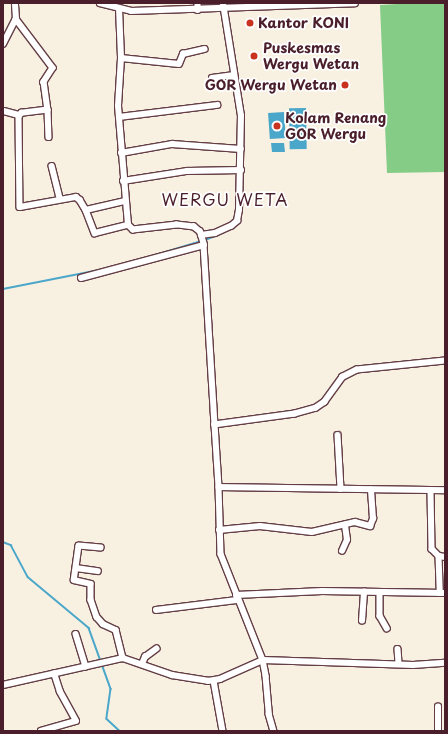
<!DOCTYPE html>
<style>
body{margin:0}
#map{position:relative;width:448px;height:734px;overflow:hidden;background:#f8f1e2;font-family:"Playpen Sans",sans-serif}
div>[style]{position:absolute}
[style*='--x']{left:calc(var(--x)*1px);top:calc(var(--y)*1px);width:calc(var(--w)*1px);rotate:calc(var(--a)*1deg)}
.green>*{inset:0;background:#85cc87}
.water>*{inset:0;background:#4ba7c9;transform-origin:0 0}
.stream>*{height:1.5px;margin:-0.75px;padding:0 0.75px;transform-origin:0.75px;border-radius:0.75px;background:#4ba7c9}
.roads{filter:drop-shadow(1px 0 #643e46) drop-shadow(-1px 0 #643e46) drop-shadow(0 1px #643e46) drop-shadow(0 -1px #643e46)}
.minor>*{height:5.5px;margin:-2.75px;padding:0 2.75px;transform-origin:2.75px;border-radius:2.75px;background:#fff}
.dots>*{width:11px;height:11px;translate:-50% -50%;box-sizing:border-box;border:2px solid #fff;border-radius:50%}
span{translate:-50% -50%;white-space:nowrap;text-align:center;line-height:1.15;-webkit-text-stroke:3.5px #fff;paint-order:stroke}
.poi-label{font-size:14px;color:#4a1f2b;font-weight:700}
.left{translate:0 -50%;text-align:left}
.right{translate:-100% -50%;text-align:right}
.quarter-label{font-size:16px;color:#4a1f2b;letter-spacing:1px}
.frame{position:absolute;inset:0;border:4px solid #4a1f2b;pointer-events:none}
</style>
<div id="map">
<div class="green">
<i style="clip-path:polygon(414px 3px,445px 3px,445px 172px,387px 173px,380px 5px)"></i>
</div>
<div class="water">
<i style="left:306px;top:108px;width:41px;height:17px;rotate:89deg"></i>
<i style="left:284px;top:112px;width:26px;height:16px;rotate:86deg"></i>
<i style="clip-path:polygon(271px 143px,284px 143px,285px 152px,272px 152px)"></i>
</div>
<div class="stream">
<i style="--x:205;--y:240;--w:14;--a:-21"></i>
<i style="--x:139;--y:260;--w:65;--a:-17"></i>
<i style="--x:3;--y:289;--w:108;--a:-11.2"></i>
<i style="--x:3;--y:542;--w:9;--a:21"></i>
<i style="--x:11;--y:545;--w:36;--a:62"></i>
<i style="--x:28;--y:577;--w:80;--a:39.9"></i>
<i style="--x:89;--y:628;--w:65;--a:70.2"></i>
<i style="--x:111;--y:689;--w:30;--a:98"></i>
<i style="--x:107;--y:719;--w:18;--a:43"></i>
</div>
<div class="roads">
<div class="minor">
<i style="--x:100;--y:3;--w:32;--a:14"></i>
<i style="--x:131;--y:11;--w:224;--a:-2"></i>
<i style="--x:198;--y:3;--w:7;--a:90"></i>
<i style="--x:16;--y:19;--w:61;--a:52.9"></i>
<i style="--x:53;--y:68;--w:17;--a:123"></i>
<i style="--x:44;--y:82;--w:28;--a:82"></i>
<i style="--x:48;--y:110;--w:26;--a:173"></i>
<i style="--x:22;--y:113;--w:4;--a:135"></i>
<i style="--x:19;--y:116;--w:91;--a:89.4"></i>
<i style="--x:20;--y:207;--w:57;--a:-10.1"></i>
<i style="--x:76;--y:197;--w:5;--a:37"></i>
<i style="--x:80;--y:200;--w:12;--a:59"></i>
<i style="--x:86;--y:210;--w:40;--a:-13"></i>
<i style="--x:3;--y:44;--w:28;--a:-63"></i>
<i style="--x:16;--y:19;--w:16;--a:-94"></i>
<i style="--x:121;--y:58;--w:58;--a:5.9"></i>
<i style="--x:179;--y:64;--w:11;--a:-68"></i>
<i style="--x:183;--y:54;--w:22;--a:-13"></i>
<i style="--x:212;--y:78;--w:22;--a:-8"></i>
<i style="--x:48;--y:110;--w:27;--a:88"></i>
<i style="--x:4;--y:111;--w:16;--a:15"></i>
<i style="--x:119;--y:117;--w:99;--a:-7"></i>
<i style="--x:121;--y:153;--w:52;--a:-10"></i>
<i style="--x:172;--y:144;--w:69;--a:4.1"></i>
<i style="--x:52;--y:166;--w:34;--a:76"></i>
<i style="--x:123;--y:181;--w:65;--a:-8.9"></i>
<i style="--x:187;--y:171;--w:54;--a:-1.1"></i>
<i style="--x:86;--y:210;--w:25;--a:69"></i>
<i style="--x:95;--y:233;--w:34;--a:-14"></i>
<i style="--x:201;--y:235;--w:14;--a:-8"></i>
<i style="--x:215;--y:233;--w:17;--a:-24"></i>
<i style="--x:231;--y:226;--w:8;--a:-40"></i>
<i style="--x:237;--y:221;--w:11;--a:-80"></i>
<i style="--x:239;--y:210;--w:94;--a:-88.8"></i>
<i style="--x:241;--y:116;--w:114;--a:-99.1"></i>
<i style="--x:204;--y:245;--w:180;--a:86.5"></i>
<i style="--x:81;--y:278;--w:127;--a:-15"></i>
<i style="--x:204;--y:245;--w:14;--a:-107"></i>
<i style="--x:200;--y:232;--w:8;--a:-140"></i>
<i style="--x:194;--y:227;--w:17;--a:-173"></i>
<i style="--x:177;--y:225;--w:44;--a:173.5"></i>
<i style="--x:133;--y:230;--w:7;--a:-135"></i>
<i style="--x:128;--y:225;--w:119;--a:-94.8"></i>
<i style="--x:118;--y:106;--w:48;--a:-86.4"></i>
<i style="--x:121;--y:58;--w:49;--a:-92.3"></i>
<i style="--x:445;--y:361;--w:88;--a:174.2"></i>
<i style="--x:357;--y:370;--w:16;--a:153"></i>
<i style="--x:343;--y:377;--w:31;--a:126"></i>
<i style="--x:325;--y:402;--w:11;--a:146"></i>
<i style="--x:316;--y:408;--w:22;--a:164"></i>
<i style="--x:295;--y:414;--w:81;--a:172.2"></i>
<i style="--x:215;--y:425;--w:62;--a:86.3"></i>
<i style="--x:219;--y:487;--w:226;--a:0.8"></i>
<i style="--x:338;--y:435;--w:54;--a:86.8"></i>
<i style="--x:219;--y:487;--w:67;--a:88.3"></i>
<i style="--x:221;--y:554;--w:114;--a:68.4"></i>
<i style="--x:263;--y:660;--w:16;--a:79"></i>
<i style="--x:266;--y:676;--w:38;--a:85"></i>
<i style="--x:269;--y:714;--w:18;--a:74"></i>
<i style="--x:431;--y:491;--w:58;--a:89"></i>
<i style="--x:432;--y:549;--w:10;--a:45"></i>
<i style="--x:439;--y:556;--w:6;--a:9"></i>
<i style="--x:219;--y:530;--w:41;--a:-5.6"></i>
<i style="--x:260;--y:526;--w:52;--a:6.6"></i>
<i style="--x:312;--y:532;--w:44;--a:-13.1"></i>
<i style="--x:355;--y:522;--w:16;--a:15"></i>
<i style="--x:370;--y:526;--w:8;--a:-67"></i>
<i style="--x:373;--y:519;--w:29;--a:-94"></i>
<i style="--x:101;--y:548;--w:22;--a:-175"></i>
<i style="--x:79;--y:546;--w:34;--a:98"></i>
<i style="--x:74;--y:580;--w:17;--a:13"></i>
<i style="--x:91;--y:584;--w:16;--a:90"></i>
<i style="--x:91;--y:600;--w:18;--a:71"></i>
<i style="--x:97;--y:617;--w:9;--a:49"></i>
<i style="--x:103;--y:624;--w:14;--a:25"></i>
<i style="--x:116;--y:630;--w:29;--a:76"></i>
<i style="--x:342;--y:551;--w:12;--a:-66"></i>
<i style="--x:347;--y:540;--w:15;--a:-98"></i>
<i style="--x:439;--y:556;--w:37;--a:88"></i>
<i style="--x:76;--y:568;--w:22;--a:8"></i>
<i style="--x:380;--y:592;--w:24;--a:90"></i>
<i style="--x:380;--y:616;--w:14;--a:60"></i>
<i style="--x:236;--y:595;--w:86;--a:-2.7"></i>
<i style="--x:322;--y:591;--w:123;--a:0.9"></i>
<i style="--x:156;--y:610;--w:83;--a:-7"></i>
<i style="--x:362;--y:621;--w:29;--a:-86"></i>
<i style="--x:76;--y:634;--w:34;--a:73"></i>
<i style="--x:398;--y:649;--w:15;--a:86"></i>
<i style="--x:142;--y:664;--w:8;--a:-67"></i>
<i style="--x:145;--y:657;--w:14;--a:-36"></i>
<i style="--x:214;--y:681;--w:51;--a:79.8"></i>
<i style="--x:3;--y:685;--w:123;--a:-12.7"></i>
<i style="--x:123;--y:658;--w:52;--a:19.1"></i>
<i style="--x:172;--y:675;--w:36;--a:9"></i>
<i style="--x:208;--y:681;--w:12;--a:-9"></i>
<i style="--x:220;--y:679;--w:47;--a:-23.8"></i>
<i style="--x:263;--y:660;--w:150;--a:1.9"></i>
<i style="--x:413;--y:665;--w:32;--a:-4"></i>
<i style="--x:41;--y:731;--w:36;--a:-16"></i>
<i style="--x:76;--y:721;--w:33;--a:-119"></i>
<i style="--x:60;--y:692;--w:19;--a:-108"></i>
<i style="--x:438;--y:731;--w:24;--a:-90"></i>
</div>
</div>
<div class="dots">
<i style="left:250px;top:23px;background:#c8321e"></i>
<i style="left:254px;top:56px;background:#c8321e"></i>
<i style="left:345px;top:85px;background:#c8321e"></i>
<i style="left:277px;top:126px;background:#c8321e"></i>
</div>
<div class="poi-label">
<span class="left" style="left:258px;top:23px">Kantor KONI</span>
<span class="left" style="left:263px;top:56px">Puskesmas<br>Wergu Wetan</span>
<span class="right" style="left:337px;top:85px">GOR Wergu Wetan</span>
<span class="left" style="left:285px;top:126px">Kolam Renang<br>GOR Wergu</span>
</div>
<div class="quarter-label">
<span style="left:225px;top:199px">WERGU WETA</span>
</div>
<div class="frame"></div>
</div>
